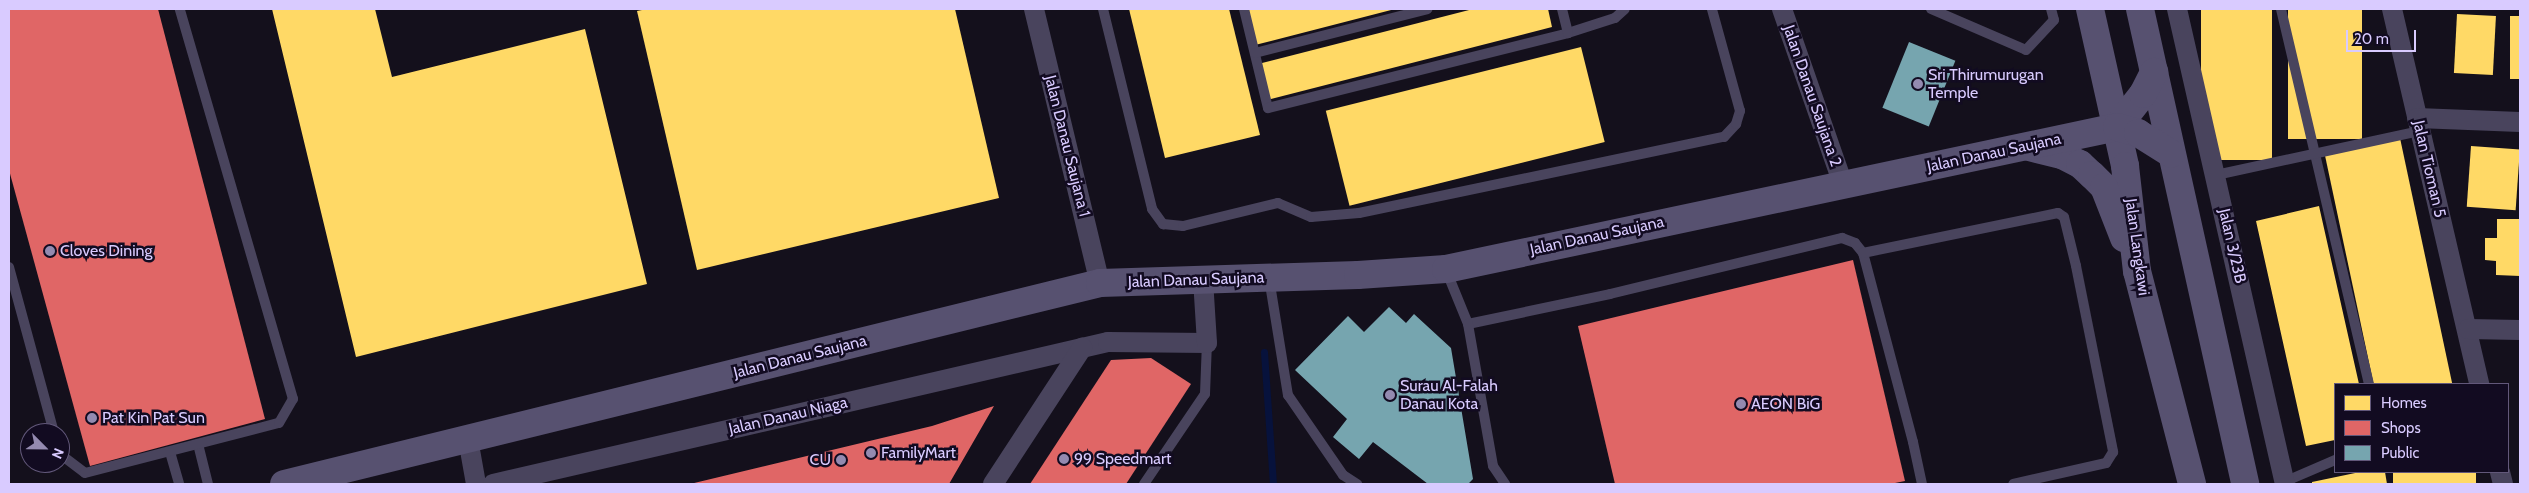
<!DOCTYPE html>
<style>
body{margin:0}
#map{position:relative;width:2529px;height:493px;overflow:hidden;background:#14101c;font-family:Cabin,sans-serif}
div>[style]{position:absolute}
[style*='--x']{left:calc(var(--x)*1px);top:calc(var(--y)*1px);width:calc(var(--w)*1px);rotate:calc(var(--a)*1deg)}
.homes>*{inset:0;background:#ffd966;transform-origin:0 0}
.shops>*{inset:0;background:#e06666}
.public>*{inset:0;background:#76a5af;transform-origin:0 0}
.stream>*{height:7px;margin:-3.5px;padding:0 3.5px;transform-origin:3.5px;border-radius:3.5px;background:#07123c}
.lane>*{height:10px;margin:-5px;padding:0 5px;transform-origin:5px;border-radius:5px;background:#49445d}
.street>*{height:20px;margin:-10px;padding:0 10px;transform-origin:10px;border-radius:10px;background:#49445d}
.secondary>*{height:28px;margin:-14px;padding:0 14px;transform-origin:14px;border-radius:14px;background:#575170}
.dots>*{width:14px;height:14px;translate:-50% -50%;box-sizing:border-box;border:2px solid #120b21;border-radius:50%}
span{translate:-50% -50%;white-space:nowrap;text-align:center;line-height:1.15;-webkit-text-stroke:5px #120b21;paint-order:stroke}
.poi-label{font-size:16px;color:#d9cbff}
.left{translate:0 -50%;text-align:left}
.right{translate:-100% -50%;text-align:right}
.street-label{font-size:16px;color:#d9cbff}
.frame{position:absolute;inset:0;border:10px solid #d9cbff;pointer-events:none}
.legend{position:absolute;left:2334px;top:383px;width:175px;height:90px;box-sizing:border-box;background:#120b21;border:1px solid #62587a;margin:0;padding:6px 9px;list-style:none;font-size:15px;color:#d9cbff}
.legend li{display:flex;align-items:center;gap:10px;height:25px}
.legend b{width:25px;border:1px solid #62587a}
.north{position:absolute;left:20px;top:423px;width:50px;height:50px;box-sizing:border-box;background:#120b21;border:1px solid #62587a;border-radius:50%;rotate:113deg;font-size:14px;font-weight:700;line-height:20px;text-align:center;color:#d9cbff}
.north::after{content:'';display:block;margin:auto;width:18px;height:22px;background:#948ab0;clip-path:polygon(50% 0,100% 100%,50% 72%,0 100%)}
.scale{position:absolute;left:2346px;top:30px;width:70px;height:22px;box-sizing:border-box;border:2px solid #d9cbff;border-top:0;padding-left:6px;font-size:15px;line-height:18px;white-space:nowrap;color:#d9cbff;-webkit-text-stroke:4px #120b21;paint-order:stroke}
</style>
<div id="map">
<div class="homes">
<i style="clip-path:polygon(272px 9px,375px 9px,392px 77px,585px 29px,647px 284px,356px 357px)"></i>
<i style="clip-path:polygon(647px 9px,955px 9px,999px 198px,697px 270px,637px 11px)"></i>
<i style="clip-path:polygon(1129px 9px,1229px 9px,1260px 135px,1165px 158px)"></i>
<i style="clip-path:polygon(1247px 9px,1395px 9px,1255px 45px)"></i>
<i style="clip-path:polygon(1473px 9px,1548px 9px,1552px 27px,1267px 100px,1258px 64px)"></i>
<i style="left:2201px;top:9px;width:71px;height:151px"></i>
<i style="left:2288px;top:9px;width:74px;height:130px"></i>
<i style="left:2457px;top:14px;width:39px;height:59px;rotate:3deg"></i>
<i style="left:2510px;top:16px;width:10px;height:63px"></i>
<i style="left:1581px;top:47px;width:98px;height:263px;rotate:76deg"></i>
<i style="left:2400px;top:138px;width:252px;height:77px;rotate:78deg"></i>
<i style="left:2471px;top:146px;width:49px;height:61px;rotate:4deg"></i>
<i style="clip-path:polygon(2319px 206px,2359px 384px,2335px 384px,2335px 440px,2306px 446px,2256px 221px)"></i>
<i style="clip-path:polygon(2497px 219px,2520px 219px,2520px 276px,2496px 275px,2496px 261px,2485px 260px,2485px 238px,2497px 238px)"></i>
<i style="clip-path:polygon(2360px 472px,2385px 472px,2387px 484px,2312px 484px,2312px 482px)"></i>
<i style="left:2393px;top:472px;width:83px;height:12px"></i>
</div>
<div class="shops">
<i style="clip-path:polygon(9px 9px,158px 9px,265px 419px,90px 466px,9px 170px)"></i>
<i style="clip-path:polygon(1853px 260px,1905px 481px,1890px 484px,1615px 484px,1578px 326px)"></i>
<i style="clip-path:polygon(1151px 358px,1191px 384px,1126px 484px,1030px 484px,1111px 360px)"></i>
<i style="clip-path:polygon(994px 406px,949px 484px,690px 484px,932px 426px)"></i>
</div>
<div class="public">
<i style="left:1909px;top:42px;width:50px;height:71px;rotate:22deg"></i>
<i style="clip-path:polygon(1389px 307px,1406px 323px,1414px 314px,1451px 348px,1473px 479px,1468px 484px,1428px 484px,1373px 442px,1359px 459px,1333px 437px,1347px 419px,1295px 370px,1348px 316px,1364px 332px)"></i>
</div>
<div class="stream">
<i style="--x:1264;--y:352;--w:132;--a:86.1"></i>
</div>
<div class="lane">
<i style="--x:1103;--y:9;--w:206;--a:76.2"></i>
<i style="--x:1152;--y:209;--w:19;--a:54"></i>
<i style="--x:1163;--y:224;--w:20;--a:6"></i>
<i style="--x:1183;--y:226;--w:98;--a:-13.6"></i>
<i style="--x:1278;--y:203;--w:36;--a:23"></i>
<i style="--x:1311;--y:217;--w:48;--a:-4.8"></i>
<i style="--x:1359;--y:213;--w:373;--a:-11.8"></i>
<i style="--x:1724;--y:137;--w:18;--a:-47"></i>
<i style="--x:1736;--y:124;--w:14;--a:-73"></i>
<i style="--x:1740;--y:111;--w:106;--a:-105.4"></i>
<i style="--x:1244;--y:9;--w:102;--a:76.4"></i>
<i style="--x:1268;--y:108;--w:309;--a:-14"></i>
<i style="--x:1568;--y:33;--w:49;--a:-17.7"></i>
<i style="--x:1615;--y:18;--w:13;--a:-42"></i>
<i style="--x:1562;--y:9;--w:25;--a:76"></i>
<i style="--x:1931;--y:9;--w:103;--a:23.3"></i>
<i style="--x:2026;--y:50;--w:41;--a:-47"></i>
<i style="--x:2054;--y:20;--w:11;--a:-105"></i>
<i style="--x:2281;--y:9;--w:385;--a:76.8"></i>
<i style="--x:1255;--y:53;--w:178;--a:-14.3"></i>
<i style="--x:2216;--y:175;--w:209;--a:-12.2"></i>
<i style="--x:9;--y:267;--w:172;--a:74.8"></i>
<i style="--x:1446;--y:270;--w:58;--a:67.8"></i>
<i style="--x:1468;--y:324;--w:145;--a:-11.9"></i>
<i style="--x:1610;--y:294;--w:239;--a:-13.6"></i>
<i style="--x:1842;--y:238;--w:14;--a:21"></i>
<i style="--x:1855;--y:243;--w:13;--a:51"></i>
<i style="--x:1269;--y:278;--w:119;--a:80.8"></i>
<i style="--x:1288;--y:395;--w:97;--a:55.5"></i>
<i style="--x:1343;--y:475;--w:17;--a:33"></i>
<i style="--x:1468;--y:324;--w:144;--a:80"></i>
<i style="--x:1493;--y:466;--w:22;--a:56"></i>
<i style="--x:198;--y:444;--w:41;--a:76"></i>
<i style="--x:170;--y:452;--w:33;--a:74"></i>
<i style="--x:60;--y:454;--w:31;--a:37"></i>
<i style="--x:85;--y:473;--w:200;--a:-14.5"></i>
<i style="--x:279;--y:423;--w:28;--a:-60"></i>
<i style="--x:293;--y:399;--w:406;--a:-106.2"></i>
<i style="--x:2284;--y:482;--w:56;--a:-23.3"></i>
<i style="--x:1144;--y:484;--w:109;--a:-55.9"></i>
<i style="--x:1205;--y:394;--w:51;--a:-87.8"></i>
<i style="--x:1922;--y:484;--w:43;--a:-102.1"></i>
<i style="--x:1913;--y:442;--w:196;--a:-104.8"></i>
<i style="--x:1863;--y:253;--w:199;--a:-11.6"></i>
<i style="--x:2058;--y:213;--w:7;--a:34"></i>
<i style="--x:2064;--y:217;--w:50;--a:76.2"></i>
<i style="--x:2076;--y:266;--w:190;--a:78.7"></i>
<i style="--x:2113;--y:452;--w:13;--a:122"></i>
<i style="--x:2106;--y:463;--w:95;--a:167.3"></i>
</div>
<div class="street">
<i style="--x:1034;--y:9;--w:282;--a:76.5"></i>
<i style="--x:1782;--y:9;--w:185;--a:70.8"></i>
<i style="--x:2177;--y:9;--w:487;--a:77.2"></i>
<i style="--x:2392;--y:9;--w:385;--a:76.9"></i>
<i style="--x:2417;--y:118;--w:103;--a:2.2"></i>
<i style="--x:2468;--y:329;--w:52;--a:1.1"></i>
<i style="--x:468;--y:439;--w:46;--a:79.9"></i>
<i style="--x:2500;--y:472;--w:12;--a:76"></i>
<i style="--x:493;--y:484;--w:631;--a:-13"></i>
<i style="--x:1108;--y:342;--w:99;--a:0.6"></i>
<i style="--x:1207;--y:343;--w:64;--a:-93.6"></i>
<i style="--x:993;--y:484;--w:163;--a:-56.8"></i>
</div>
<div class="secondary">
<i style="--x:2090;--y:9;--w:161;--a:77.4"></i>
<i style="--x:2125;--y:166;--w:106;--a:83.5"></i>
<i style="--x:2137;--y:271;--w:220;--a:75.5"></i>
<i style="--x:2140;--y:9;--w:486;--a:77.5"></i>
<i style="--x:2117;--y:127;--w:42;--a:-51.8"></i>
<i style="--x:2143;--y:94;--w:25;--a:-63"></i>
<i style="--x:2029;--y:147;--w:36;--a:14"></i>
<i style="--x:2064;--y:156;--w:18;--a:27"></i>
<i style="--x:2080;--y:164;--w:16;--a:43"></i>
<i style="--x:2092;--y:175;--w:17;--a:45"></i>
<i style="--x:2104;--y:187;--w:55;--a:68.6"></i>
<i style="--x:284;--y:484;--w:840;--a:-13.84"></i>
<i style="--x:1100;--y:283;--w:258;--a:-1.8"></i>
<i style="--x:1358;--y:275;--w:88;--a:-3.9"></i>
<i style="--x:1446;--y:269;--w:686;--a:-11.95"></i>
<i style="--x:2117;--y:127;--w:22;--a:16"></i>
<i style="--x:2138;--y:133;--w:39;--a:32"></i>
</div>
<div class="dots">
<i style="left:1918px;top:84px;background:#948ab0"></i>
<i style="left:50px;top:251px;background:#948ab0"></i>
<i style="left:1390px;top:395px;background:#948ab0"></i>
<i style="left:1741px;top:404px;background:#948ab0"></i>
<i style="left:92px;top:418px;background:#948ab0"></i>
<i style="left:871px;top:453px;background:#948ab0"></i>
<i style="left:1064px;top:459px;background:#948ab0"></i>
<i style="left:841px;top:460px;background:#948ab0"></i>
</div>
<div class="poi-label">
<span class="left" style="left:1928px;top:84px">Sri Thirumurugan<br>Temple</span>
<span class="left" style="left:60px;top:251px">Cloves Dining</span>
<span class="left" style="left:1400px;top:395px">Surau Al-Falah<br>Danau Kota</span>
<span class="left" style="left:1751px;top:404px">AEON BiG</span>
<span class="left" style="left:102px;top:418px">Pat Kin Pat Sun</span>
<span class="left" style="left:881px;top:453px">FamilyMart</span>
<span class="left" style="left:1074px;top:459px">99 Speedmart</span>
<span class="right" style="left:831px;top:460px">CU</span>
</div>
<div class="street-label">
<span style="left:1812px;top:96px;rotate:71deg">Jalan Danau Saujana 2</span>
<span style="left:1067px;top:146px;rotate:76deg">Jalan Danau Saujana 1</span>
<span style="left:1994px;top:153px;rotate:-12deg">Jalan Danau Saujana</span>
<span style="left:2429px;top:169px;rotate:77deg">Jalan Tioman 5</span>
<span style="left:1597px;top:236px;rotate:-12deg">Jalan Danau Saujana</span>
<span style="left:2232px;top:246px;rotate:77deg">Jalan 3/23B</span>
<span style="left:2137px;top:247px;rotate:82deg">Jalan Langkawi</span>
<span style="left:1196px;top:280px;rotate:-2deg">Jalan Danau Saujana</span>
<span style="left:800px;top:357px;rotate:-14deg">Jalan Danau Saujana</span>
<span style="left:788px;top:416px;rotate:-13deg">Jalan Danau Niaga</span>
</div>
<div class="frame"></div>
<ul class="legend">
<li><b style="height:14px;background:#ffd966"></b>Homes</li>
<li><b style="height:14px;background:#e06666"></b>Shops</li>
<li><b style="height:14px;background:#76a5af"></b>Public</li>
</ul>
<div class="north">N</div>
<div class="scale">20 m</div>
</div>
